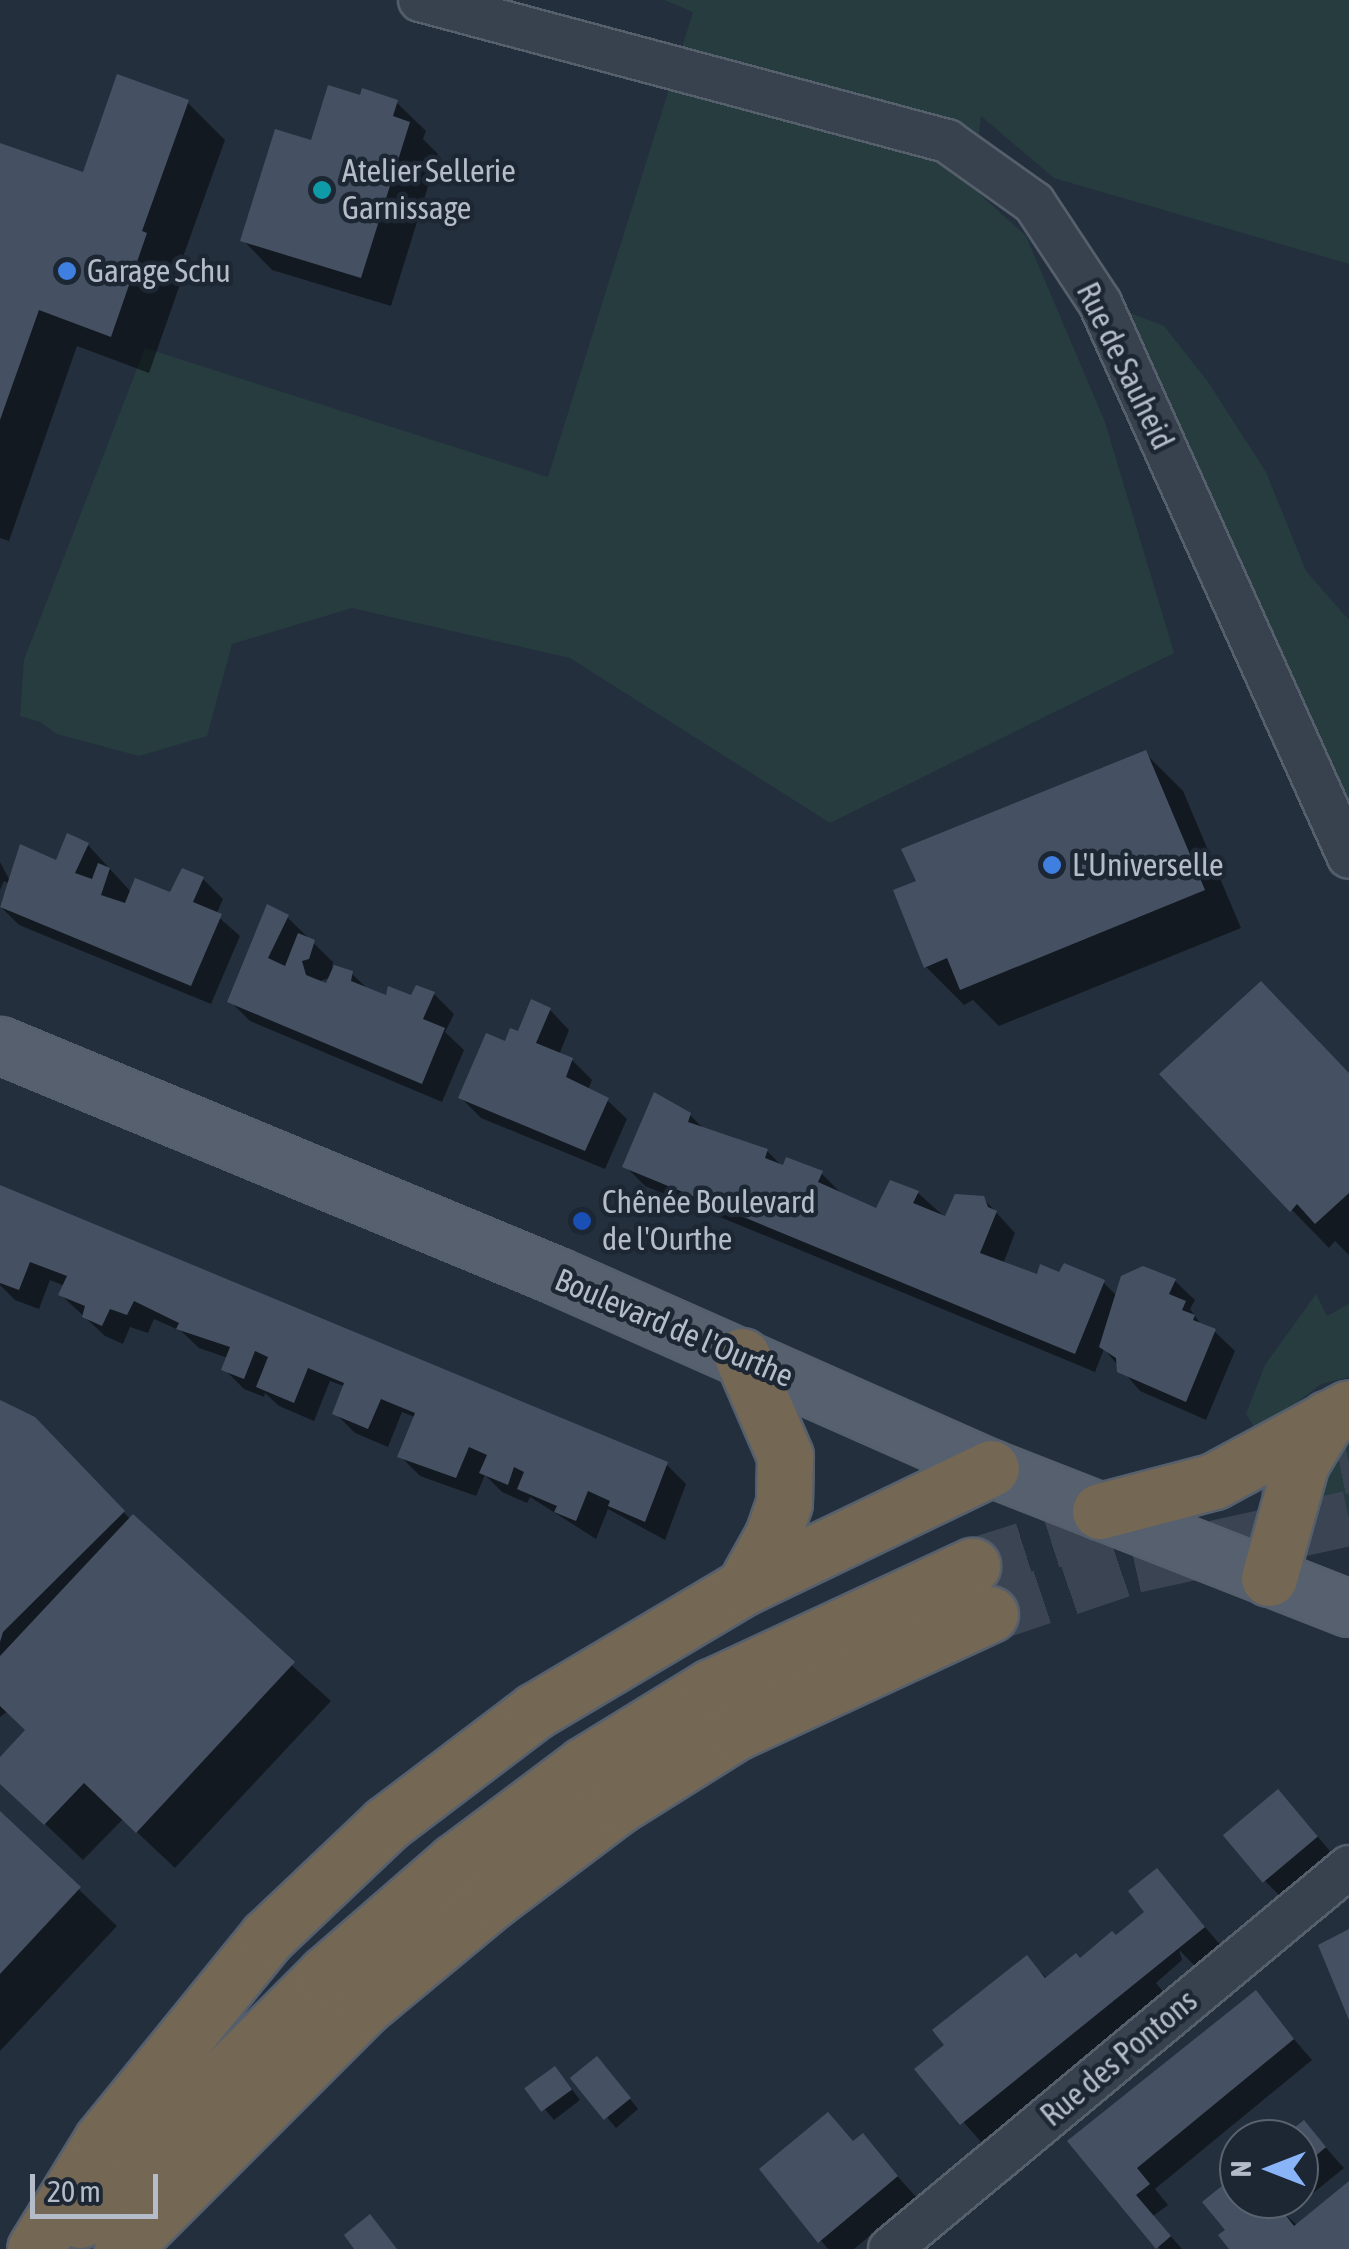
<!DOCTYPE html>
<meta charset="utf-8">
<style>
body{margin:0}
#map{position:relative;width:1349px;height:2249px;overflow:hidden;background:#242f3e;font-family:"Asap Condensed",sans-serif}
div>[style]{position:absolute}
[style*='--x']{left:calc(var(--x)*1px);top:calc(var(--y)*1px);width:calc(var(--w)*1px);rotate:calc(var(--a)*1deg)}
.green>*{inset:0;background:#263c3f}
.shadow>*{inset:0;background:#0007}
.building>*{inset:0;background:#455162;transform-origin:0 0}
.highway-tunnel>*{height:55px;margin-top:-27.5px;transform-origin:0;background:repeating-linear-gradient(90deg,#3a4453 0 55px,transparent 0 83px)}
.roads{filter:drop-shadow(2px 0 #565f6c) drop-shadow(-2px 0 #565f6c) drop-shadow(0 2px #565f6c) drop-shadow(0 -2px #565f6c)}
.street>*{height:42px;margin:-21px;padding:0 21px;transform-origin:21px;border-radius:21px;background:#38414e}
.primary>*{height:55px;margin:-27.5px;padding:0 27.5px;transform-origin:27.5px;border-radius:27.5px;background:#56606e}
.highway>*{height:55px;margin:-27.5px;padding:0 27.5px;transform-origin:27.5px;border-radius:27.5px;background:#746855}
.dots>*{width:28px;height:28px;translate:-50% -50%;box-sizing:border-box;border:5px solid #1d2633;border-radius:50%}
span{translate:-50% -50%;white-space:nowrap;text-align:center;line-height:1.15;-webkit-text-stroke:9px #1d2633;paint-order:stroke}
.poi-label{font-size:32px;color:#b4bcc9}
.left{translate:0 -50%;text-align:left}
.street-label{font-size:32px;color:#b4bcc9}
.north{position:absolute;left:1219px;top:2119px;width:100px;height:100px;box-sizing:border-box;background:#1d2633;border:2px solid #59626f;border-radius:50%;rotate:270deg;font-size:28px;font-weight:700;line-height:40px;text-align:center;color:#b4bcc9}
.north::after{content:'';display:block;margin:auto;width:35px;height:45px;background:#8ab4f8;clip-path:polygon(50% 0,100% 100%,50% 72%,0 100%)}
.scale{position:absolute;left:30px;top:2174px;width:128px;height:45px;box-sizing:border-box;border:5px solid #b4bcc9;border-top:0;padding-left:12px;font-size:30px;line-height:35px;white-space:nowrap;color:#b4bcc9;-webkit-text-stroke:8px #1d2633;paint-order:stroke}
</style>
<div id="map">
<div class="green">
<i style="clip-path:polygon(664px 0,1349px 0,1349px 264px,1054px 178px,981px 116px,973px 188px,1026px 236px,1105px 422px,1174px 653px,830px 823px,570px 658px,352px 608px,232px 644px,207px 736px,139px 756px,57px 734px,40px 722px,20px 716px,24px 660px,145px 348px,548px 477px,693px 12px)"></i>
<i style="clip-path:polygon(1130px 313px,1164px 326px,1208px 382px,1266px 472px,1306px 571px,1349px 620px,1349px 814px,1344px 813px)"></i>
<i style="clip-path:polygon(1316px 1294px,1327px 1316px,1349px 1304px,1349px 1377px,1321px 1384px,1258px 1433px,1246px 1414px,1265px 1365px)"></i>
<i style="clip-path:polygon(1349px 1439px,1349px 1530px,1306px 1516px,1315px 1491px)"></i>
</div>
<div class="shadow">
<i style="clip-path:polygon(361px 98px,396px 102px,426px 131px,423px 139px,438px 154px,391px 306px,272px 270px,243px 240px,312px 143px)"></i>
<i style="clip-path:polygon(187px 102px,225px 140px,179px 268px,184px 273px,149px 373px,77px 346px,9px 541px,0 538px,0 146px,84px 175px)"></i>
<i style="clip-path:polygon(1145px 753px,1183px 791px,1241px 928px,999px 1026px,973px 1000px,964px 1005px,926px 967px,920px 882px)"></i>
<i style="clip-path:polygon(88px 845px,132px 893px,172px 895px,203px 879px,223px 899px,216px 915px,240px 936px,211px 1004px,19px 925px,0 906px,8px 883px,4px 881px,0 890px,0 862px,9px 879px,58px 863px)"></i>
<i style="clip-path:polygon(evenodd,287px 917px,333px 962px,332px 967px,352px 974px,370px 991px,387px 998px,412px 998px,417px 988px,434px 994px,454px 1014px,445px 1032px,464px 1050px,442px 1102px,250px 1021px,230px 1001px,287px 917px,331px 977px,328px 986px,318px 982px,331px 977px)"></i>
<i style="clip-path:polygon(550px 1010px,569px 1030px,559px 1055px,572px 1060px,592px 1080px,588px 1090px,607px 1100px,627px 1119px,605px 1169px,481px 1118px,461px 1098px,506px 1045px)"></i>
<i style="clip-path:polygon(1349px 1074px,1349px 1255px,1335px 1241px,1329px 1248px,1292px 1210px)"></i>
<i style="clip-path:polygon(690px 1115px,706px 1131px,767px 1151px,785px 1169px,821px 1173px,841px 1193px,877px 1212px,918px 1193px,947px 1219px,983px 1198px,1015px 1233px,1003px 1264px,1038px 1277px,1104px 1283px,1119px 1298px,1175px 1281px,1195px 1300px,1190px 1309px,1203px 1327px,1215px 1332px,1235px 1351px,1206px 1420px,1140px 1391px,1104px 1349px,1095px 1372px,645px 1186px,625px 1166px)"></i>
<i style="clip-path:polygon(0 1188px,667px 1465px,686px 1484px,665px 1540px,608px 1509px,596px 1539px,530px 1497px,527px 1503px,502px 1492px,485px 1475px,476px 1496px,420px 1476px,400px 1456px,417px 1418px,402px 1412px,388px 1447px,355px 1433px,335px 1413px,346px 1387px,330px 1381px,314px 1421px,279px 1406px,265px 1393px,264px 1397px,244px 1389px,224px 1369px,228px 1358px,199px 1348px,181px 1331px,154px 1319px,148px 1333px,130px 1327px,123px 1344px,105px 1336px,61px 1295px,65px 1286px,50px 1280px,39px 1309px,15px 1300px,0 1285px)"></i>
<i style="clip-path:polygon(0 1403px,72px 1458px,131px 1520px,331px 1701px,175px 1868px,123px 1819px,83px 1860px,0 1781px,0 1761px,28px 1731px,8px 1711px,0 1717px)"></i>
<i style="clip-path:polygon(1297px 1812px,1335px 1857px,1284px 1900px,1264px 1880px)"></i>
<i style="clip-path:polygon(0 1814px,117px 1926px,0 2051px)"></i>
<i style="clip-path:polygon(1157px 1871px,1223px 1948px,1197px 1968px,1179px 1950px,1182px 1960px,1156px 1983px,1165px 1994px,982px 2143px,918px 2070px,947px 2046px,1026px 1958px,1048px 1979px,1116px 1938px,1148px 1912px)"></i>
<i style="clip-path:polygon(1255px 1994px,1312px 2060px,1155px 2189px,1168px 2205px,1153px 2216px,1182px 2249px,1160px 2249px,1100px 2179px)"></i>
<i style="clip-path:polygon(606px 2069px,638px 2109px,616px 2128px,574px 2078px)"></i>
<i style="clip-path:polygon(564px 2079px,580px 2100px,554px 2120px,528px 2089px)"></i>
<i style="clip-path:polygon(828px 2115px,855px 2143px,862px 2136px,916px 2197px,854px 2249px,828px 2249px,762px 2169px)"></i>
<i style="clip-path:polygon(1304px 2123px,1344px 2168px,1286px 2215px,1298px 2226px,1349px 2184px,1349px 2249px,1232px 2249px,1229px 2230px,1239px 2175px,1239px 2199px,1299px 2199px,1299px 2139px,1284px 2139px)"></i>
</div>
<div class="building">
<i style="clip-path:polygon(117px 74px,189px 100px,142px 231px,147px 233px,111px 337px,39px 310px,0 420px,0 143px,83px 172px)"></i>
<i style="clip-path:polygon(328px 85px,360px 95px,362px 88px,398px 100px,393px 116px,410px 122px,361px 278px,240px 241px,275px 129px,311px 140px)"></i>
<i style="clip-path:polygon(1146px 750px,1205px 890px,960px 990px,947px 958px,924px 968px,893px 890px,916px 881px,901px 849px)"></i>
<i style="clip-path:polygon(67px 833px,89px 843px,75px 873px,92px 879px,98px 863px,110px 868px,101px 895px,125px 903px,135px 878px,170px 892px,182px 868px,204px 877px,193px 902px,222px 914px,191px 986px,0 907px,20px 844px,56px 860px)"></i>
<i style="clip-path:polygon(267px 904px,289px 915px,268px 958px,285px 966px,298px 933px,315px 940px,309px 959px,302px 961px,306px 975px,326px 983px,334px 965px,353px 971px,351px 981px,386px 995px,388px 986px,411px 995px,416px 985px,435px 992px,423px 1019px,445px 1028px,422px 1084px,227px 1002px)"></i>
<i style="clip-path:polygon(1261px 981px,1349px 1073px,1349px 1193px,1315px 1224px,1297px 1204px,1290px 1212px,1159px 1074px)"></i>
<i style="clip-path:polygon(531px 999px,551px 1008px,536px 1043px,573px 1058px,566px 1077px,609px 1098px,585px 1151px,458px 1098px,486px 1033px,505px 1041px,510px 1028px,518px 1031px)"></i>
<i style="clip-path:polygon(654px 1092px,691px 1113px,688px 1122px,768px 1149px,765px 1158px,783px 1165px,786px 1157px,823px 1171px,818px 1182px,876px 1208px,890px 1180px,919px 1191px,913px 1203px,945px 1216px,955px 1194px,984px 1196px,988px 1207px,997px 1211px,980px 1253px,1037px 1274px,1040px 1264px,1059px 1272px,1064px 1263px,1105px 1280px,1075px 1354px,622px 1167px)"></i>
<i style="clip-path:polygon(0 1185px,668px 1462px,645px 1522px,608px 1506px,610px 1501px,588px 1491px,576px 1521px,554px 1512px,557px 1506px,517px 1489px,524px 1472px,514px 1467px,508px 1485px,479px 1473px,487px 1455px,469px 1447px,456px 1478px,397px 1457px,415px 1413px,381px 1399px,368px 1429px,332px 1414px,344px 1383px,308px 1368px,294px 1403px,256px 1387px,268px 1357px,255px 1351px,244px 1379px,221px 1370px,230px 1347px,176px 1329px,179px 1323px,134px 1301px,127px 1315px,110px 1309px,102px 1326px,82px 1317px,85px 1306px,58px 1295px,67px 1276px,30px 1262px,19px 1290px,0 1283px)"></i>
<i style="clip-path:polygon(1143px 1266px,1176px 1279px,1169px 1294px,1186px 1301px,1182px 1310px,1195px 1315px,1193px 1320px,1216px 1329px,1186px 1402px,1117px 1372px,1116px 1358px,1099px 1347px,1121px 1276px)"></i>
<i style="clip-path:polygon(0 1400px,35px 1417px,125px 1511px,3px 1632px,0 1642px)"></i>
<i style="clip-path:polygon(133px 1514px,295px 1662px,136px 1833px,84px 1783px,44px 1825px,0 1784px,0 1757px,25px 1730px,0 1706px,0 1656px)"></i>
<i style="left:1278px;top:1789px;width:62px;height:72px;rotate:50deg"></i>
<i style="clip-path:polygon(0 1811px,81px 1887px,0 1974px)"></i>
<i style="clip-path:polygon(1157px 1868px,1205px 1927px,960px 2125px,914px 2069px,944px 2045px,932px 2030px,1027px 1955px,1045px 1978px,1076px 1953px,1080px 1958px,1112px 1931px,1116px 1935px,1144px 1912px,1128px 1891px)"></i>
<i style="clip-path:polygon(1349px 1929px,1349px 2020px,1318px 1945px)"></i>
<i style="clip-path:polygon(1256px 1990px,1294px 2039px,1137px 2168px,1150px 2184px,1136px 2195px,1171px 2236px,1156px 2249px,1067px 2141px)"></i>
<i style="left:597px;top:2056px;width:54px;height:35px;rotate:51deg"></i>
<i style="left:555px;top:2066px;width:29px;height:38px;rotate:54deg"></i>
<i style="clip-path:polygon(828px 2112px,853px 2141px,863px 2133px,898px 2176px,818px 2243px,759px 2169px)"></i>
<i style="clip-path:polygon(1304px 2120px,1326px 2147px,1299px 2170px,1299px 2139px,1280px 2139px)"></i>
<i style="clip-path:polygon(1239px 2172px,1239px 2199px,1273px 2199px,1294px 2226px,1349px 2181px,1349px 2249px,1229px 2249px,1218px 2235px,1225px 2230px,1202px 2202px)"></i>
<i style="clip-path:polygon(370px 2214px,397px 2249px,354px 2249px,344px 2235px)"></i>
</div>
<div class="highway-tunnel">
<i style="--x:1259;--y:1483;--w:92;--a:-11.3"></i>
<i style="--x:972;--y:1566;--w:188;--a:-17.7"></i>
<i style="--x:990;--y:1614;--w:153;--a:-18.7"></i>
<i style="--x:1135;--y:1565;--w:219;--a:-12.4"></i>
</div>
<div class="roads">
<div class="street">
<i style="--x:420;--y:0;--w:546;--a:14.98"></i>
<i style="--x:947;--y:141;--w:107;--a:35.5"></i>
<i style="--x:1034;--y:203;--w:120;--a:56.6"></i>
<i style="--x:1100;--y:303;--w:607;--a:65.8"></i>
<i style="--x:890;--y:2249;--w:597;--a:-39.77"></i>
</div>
<div class="primary">
<i style="--x:0;--y:1045;--w:603;--a:22.52"></i>
<i style="--x:557;--y:1276;--w:475;--a:23.9"></i>
<i style="--x:991;--y:1468;--w:384;--a:21.4"></i>
</div>
<div class="highway">
<i style="--x:742;--y:1356;--w:109;--a:66.7"></i>
<i style="--x:785;--y:1456;--w:47;--a:91.2"></i>
<i style="--x:784;--y:1503;--w:36;--a:109"></i>
<i style="--x:772;--y:1537;--w:57;--a:119.2"></i>
<i style="--x:1100;--y:1511;--w:118;--a:-14.7"></i>
<i style="--x:1214;--y:1481;--w:153;--a:-28.4"></i>
<i style="--x:1269;--y:1578;--w:119;--a:-74.5"></i>
<i style="--x:1301;--y:1463;--w:52;--a:-59"></i>
<i style="--x:80;--y:2220;--w:348;--a:-45"></i>
<i style="--x:326;--y:1974;--w:171;--a:-41"></i>
<i style="--x:455;--y:1862;--w:161;--a:-36.9"></i>
<i style="--x:584;--y:1765;--w:149;--a:-31.6"></i>
<i style="--x:711;--y:1687;--w:288;--a:-24.9"></i>
<i style="--x:35;--y:2249;--w:128;--a:-58.4"></i>
<i style="--x:102;--y:2140;--w:262;--a:-50.9"></i>
<i style="--x:267;--y:1937;--w:164;--a:-43.5"></i>
<i style="--x:386;--y:1824;--w:187;--a:-37.2"></i>
<i style="--x:535;--y:1711;--w:243;--a:-30.7"></i>
<i style="--x:744;--y:1587;--w:274;--a:-25.7"></i>
<i style="--x:122;--y:2249;--w:342;--a:-45"></i>
<i style="--x:364;--y:2007;--w:168;--a:-39.7"></i>
<i style="--x:493;--y:1900;--w:158;--a:-37"></i>
<i style="--x:619;--y:1805;--w:138;--a:-32"></i>
<i style="--x:736;--y:1732;--w:280;--a:-24.9"></i>
</div>
</div>
<div class="dots">
<i style="left:322px;top:190px;background:#0f9aa8"></i>
<i style="left:67px;top:271px;background:#3f7fe0"></i>
<i style="left:1052px;top:865px;background:#3f7fe0"></i>
<i style="left:582px;top:1221px;background:#1a4fb4"></i>
</div>
<div class="poi-label">
<span class="left" style="left:342px;top:190px">Atelier Sellerie<br>Garnissage</span>
<span class="left" style="left:87px;top:271px">Garage Schu</span>
<span class="left" style="left:1072px;top:865px">L'Universelle</span>
<span class="left" style="left:602px;top:1221px">Chênée Boulevard<br>de l'Ourthe</span>
</div>
<div class="street-label">
<span style="left:1125px;top:366px;rotate:64deg">Rue de Sauheid</span>
<span style="left:674px;top:1328px;rotate:23deg">Boulevard de l'Ourthe</span>
<span style="left:1119px;top:2058px;rotate:-40deg">Rue des Pontons</span>
</div>
<div class="north">N</div>
<div class="scale">20 m</div>
</div>
